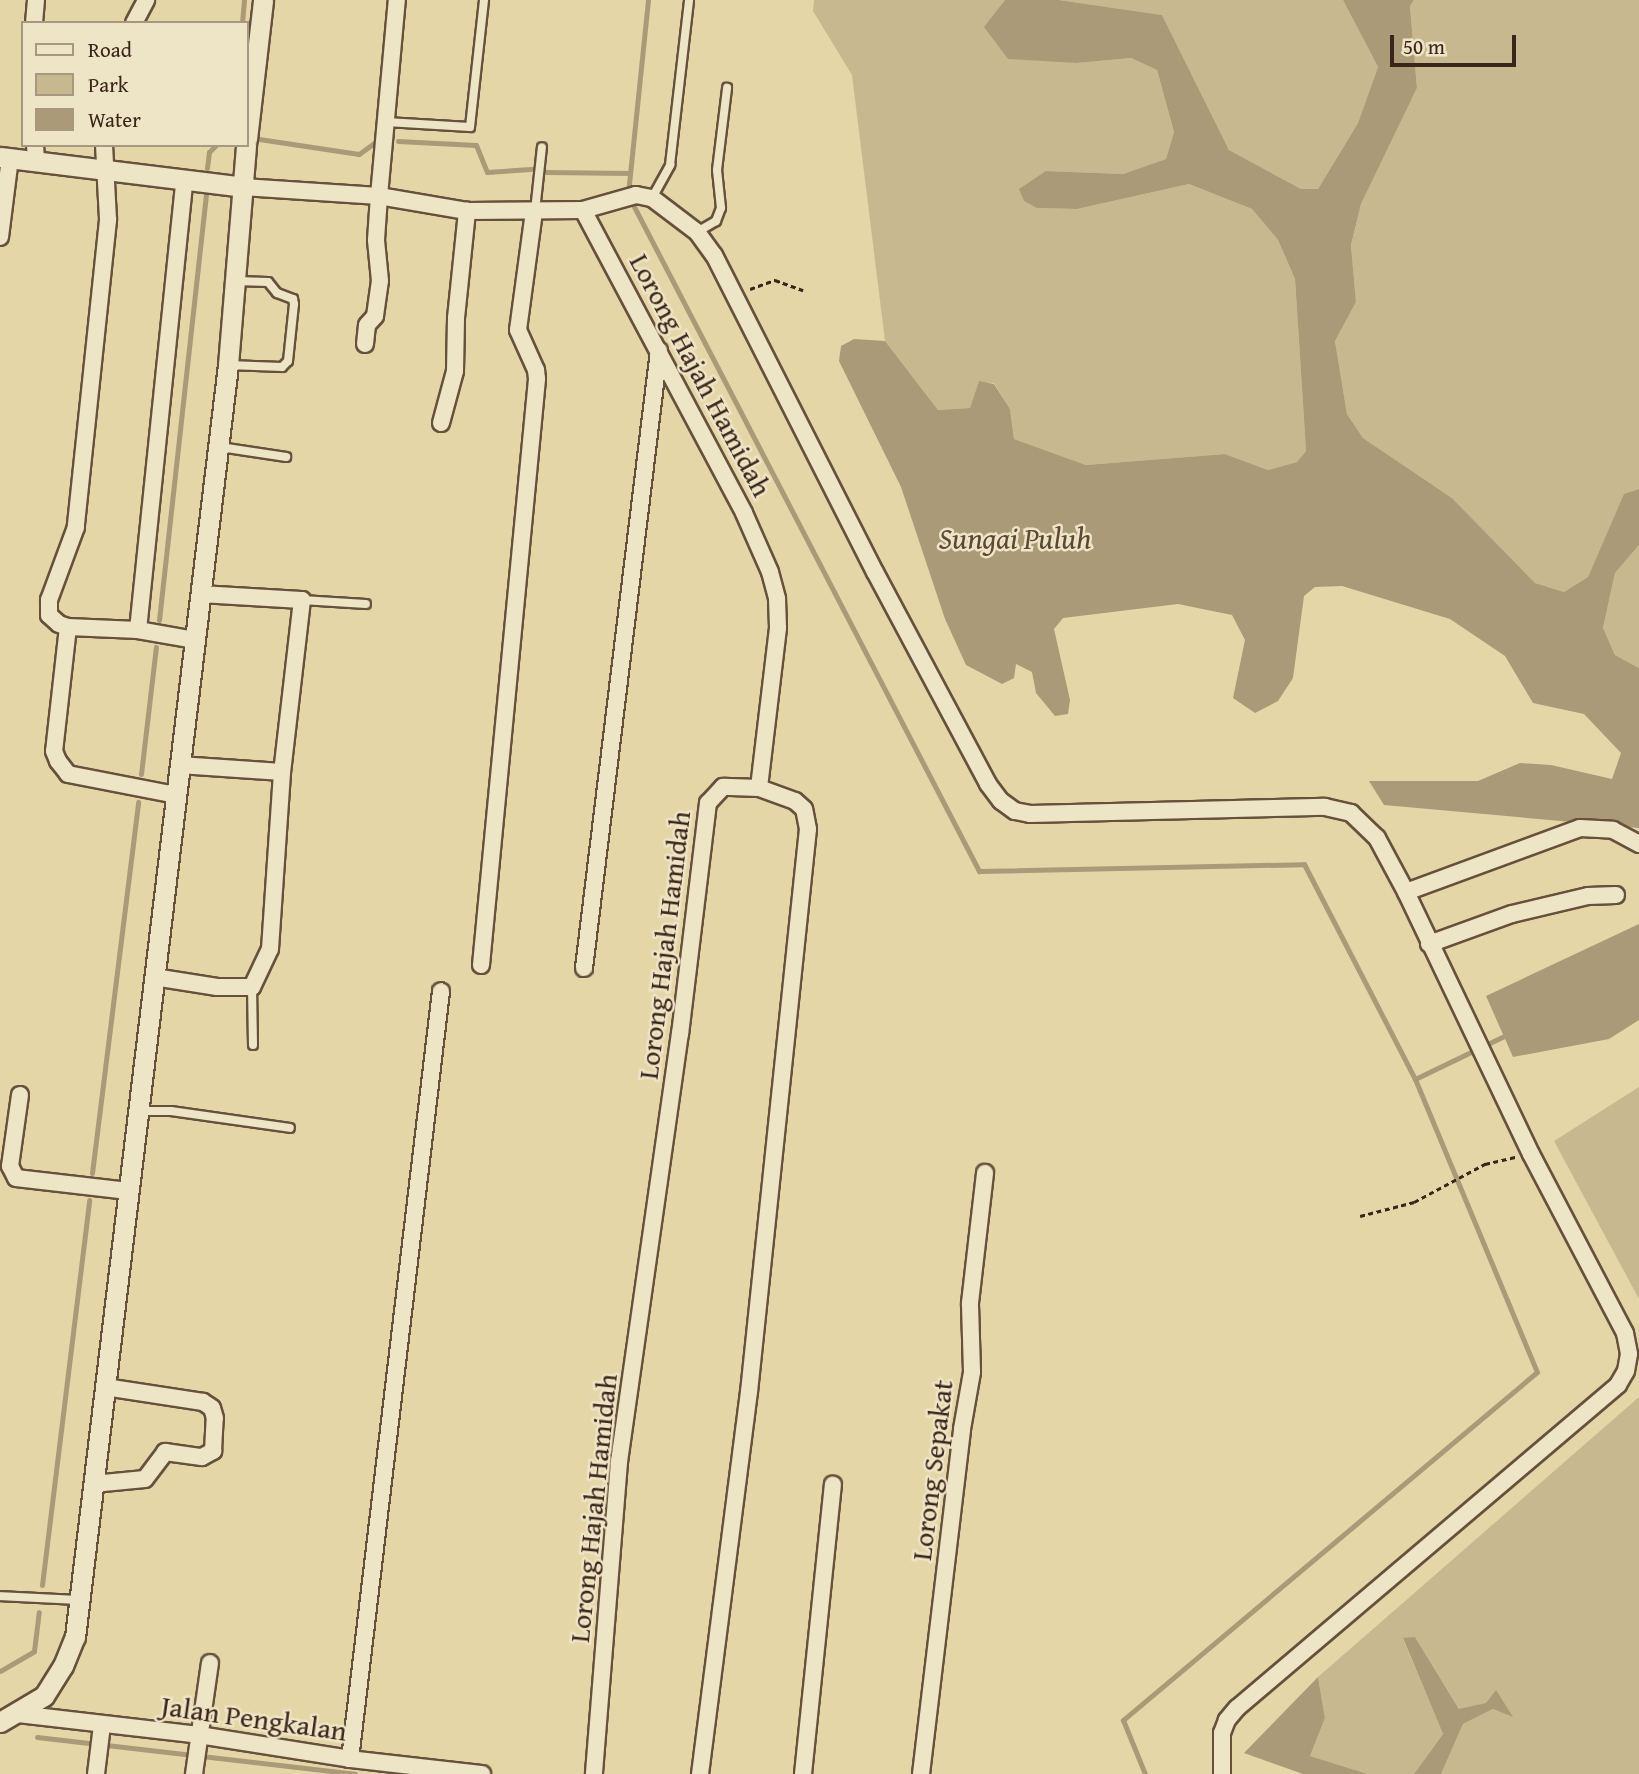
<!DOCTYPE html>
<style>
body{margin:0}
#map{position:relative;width:1639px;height:1774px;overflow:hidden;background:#e5d6a7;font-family:"Gentium Book Plus",serif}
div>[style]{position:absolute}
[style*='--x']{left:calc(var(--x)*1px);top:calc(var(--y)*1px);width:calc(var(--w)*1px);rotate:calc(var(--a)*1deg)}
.green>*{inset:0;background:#c8b88f}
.water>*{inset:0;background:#ab9a77}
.stream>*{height:5px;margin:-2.5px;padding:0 2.5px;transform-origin:2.5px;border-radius:2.5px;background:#ab9a77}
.path>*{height:2.5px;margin-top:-1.25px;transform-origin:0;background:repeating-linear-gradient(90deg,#3b251a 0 5px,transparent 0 8.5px)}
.roads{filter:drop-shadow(2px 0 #66513d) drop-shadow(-2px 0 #66513d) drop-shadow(0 2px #66513d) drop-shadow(0 -2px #66513d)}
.service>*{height:8px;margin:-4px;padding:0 4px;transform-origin:4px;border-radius:4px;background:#eee4c6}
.minor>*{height:16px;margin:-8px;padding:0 8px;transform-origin:8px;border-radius:8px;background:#eee4c6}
.tertiary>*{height:19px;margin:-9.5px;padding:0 9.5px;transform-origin:9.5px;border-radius:9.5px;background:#eee4c6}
span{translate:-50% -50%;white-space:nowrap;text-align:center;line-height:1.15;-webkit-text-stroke:5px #eee4c6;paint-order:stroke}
.street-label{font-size:28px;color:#3b251a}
.water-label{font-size:30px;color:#5d4836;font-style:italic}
.legend{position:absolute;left:21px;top:21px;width:228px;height:126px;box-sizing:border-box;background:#eee4c6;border:2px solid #a69881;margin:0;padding:9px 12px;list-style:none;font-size:21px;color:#3b251a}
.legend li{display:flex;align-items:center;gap:14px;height:35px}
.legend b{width:35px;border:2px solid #a69881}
.scale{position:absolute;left:1390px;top:35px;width:126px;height:32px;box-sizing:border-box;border:4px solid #3b251a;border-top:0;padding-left:9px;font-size:21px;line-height:24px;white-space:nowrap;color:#3b251a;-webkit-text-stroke:5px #eee4c6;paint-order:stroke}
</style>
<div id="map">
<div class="green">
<i style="clip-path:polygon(814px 0,1005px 0,985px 27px,1077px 63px,1131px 58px,1157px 70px,1174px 132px,1166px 159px,1123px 174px,1046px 171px,1037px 208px,1077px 209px,1189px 184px,1252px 209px,1278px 240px,1295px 279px,1306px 451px,1297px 462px,1268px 470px,1225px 454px,1086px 465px,1014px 439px,1010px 409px,994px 383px,979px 382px,970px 408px,938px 410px,885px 341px,852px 75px,813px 11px)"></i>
<i style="clip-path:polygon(1059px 0,1343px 0,1378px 67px,1358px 123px,1318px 189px,1301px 189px,1229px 150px,1162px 15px)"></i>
<i style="clip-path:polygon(1414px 0,1639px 0,1639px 489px,1624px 495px,1588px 577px,1564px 592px,1535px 583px,1452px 498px,1363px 438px,1347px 414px,1335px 341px,1356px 302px,1351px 245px,1361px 204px,1417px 88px,1410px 5px)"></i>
<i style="clip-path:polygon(1639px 545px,1639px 668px,1615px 655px,1603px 628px,1615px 573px)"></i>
<i style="clip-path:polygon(1639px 1087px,1639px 1299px,1554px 1141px)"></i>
<i style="clip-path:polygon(1639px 1397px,1639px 1774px,1441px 1774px,1463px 1724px,1493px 1709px,1511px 1716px,1486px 1704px,1460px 1710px,1415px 1637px,1403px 1639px,1443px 1734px,1414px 1774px,1368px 1774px,1310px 1756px,1325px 1718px,1318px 1677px)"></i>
</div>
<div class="water">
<i style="clip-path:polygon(1005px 0,1059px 0,1162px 15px,1229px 150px,1301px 189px,1318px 189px,1358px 123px,1378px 67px,1343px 0,1414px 0,1410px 6px,1417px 88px,1361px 204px,1351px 245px,1356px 302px,1335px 341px,1347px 414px,1363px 438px,1452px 498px,1535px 583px,1564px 592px,1588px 577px,1624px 494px,1639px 489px,1639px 545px,1615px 573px,1603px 628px,1615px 655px,1639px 668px,1639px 828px,1384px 805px,1369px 781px,1478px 781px,1520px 763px,1551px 765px,1612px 779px,1621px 753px,1584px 714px,1533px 703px,1505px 656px,1450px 619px,1342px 586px,1315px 587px,1304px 596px,1293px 678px,1278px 701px,1255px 713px,1233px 698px,1245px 640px,1232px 615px,1178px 604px,1063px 618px,1054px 629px,1070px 700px,1068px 714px,1055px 716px,1036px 693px,1032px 672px,1016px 664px,1014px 678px,1002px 684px,966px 665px,945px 619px,901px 487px,839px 361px,841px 346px,854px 339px,885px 341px,938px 410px,970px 408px,979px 381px,994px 384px,1010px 409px,1014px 439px,1086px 465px,1225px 454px,1268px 470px,1297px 462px,1306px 451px,1295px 279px,1278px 240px,1252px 209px,1189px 184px,1077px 209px,1037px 208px,1024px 201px,1019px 189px,1046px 171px,1123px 174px,1166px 159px,1174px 132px,1157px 70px,1131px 58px,1077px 63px,1008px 59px,984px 27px)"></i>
<i style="clip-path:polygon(1639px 924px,1639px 1020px,1609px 1039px,1513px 1057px,1486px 996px)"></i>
<i style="clip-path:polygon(1415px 1637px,1459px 1709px,1486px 1703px,1496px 1690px,1513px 1717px,1493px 1709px,1463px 1724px,1441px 1774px,1414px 1774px,1443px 1734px,1403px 1638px)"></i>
<i style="clip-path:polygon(1318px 1677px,1325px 1718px,1310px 1756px,1368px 1774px,1303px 1774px,1244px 1753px)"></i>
</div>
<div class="stream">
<i style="--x:648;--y:0;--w:196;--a:95.9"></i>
<i style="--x:628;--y:195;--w:762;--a:62.56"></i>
<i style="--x:979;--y:871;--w:325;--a:-1.2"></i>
<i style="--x:1304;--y:864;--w:242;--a:62.7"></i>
<i style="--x:1415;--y:1079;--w:317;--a:67.4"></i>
<i style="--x:1537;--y:1372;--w:541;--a:139.95"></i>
<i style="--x:1123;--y:1720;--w:58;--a:67.8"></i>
<i style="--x:242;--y:23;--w:23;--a:-85"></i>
<i style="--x:259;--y:139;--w:101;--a:8.5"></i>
<i style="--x:359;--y:154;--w:22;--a:-36"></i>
<i style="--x:398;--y:141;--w:78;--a:2.9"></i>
<i style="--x:476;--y:145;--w:29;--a:68"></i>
<i style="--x:487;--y:172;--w:44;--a:-3.9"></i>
<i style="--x:207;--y:168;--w:16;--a:-83"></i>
<i style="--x:209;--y:152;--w:10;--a:-45"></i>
<i style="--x:546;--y:172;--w:84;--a:0.7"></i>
<i style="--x:159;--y:620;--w:432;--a:-83.7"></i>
<i style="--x:141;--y:774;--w:128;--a:-83.3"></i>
<i style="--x:1415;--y:1079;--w:99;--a:-25.8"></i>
<i style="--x:92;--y:1173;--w:374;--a:-82.9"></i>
<i style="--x:42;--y:1585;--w:388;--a:-83"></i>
<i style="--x:0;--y:1671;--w:39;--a:-30"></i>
<i style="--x:34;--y:1651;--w:39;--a:-83"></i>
<i style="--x:37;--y:1737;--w:320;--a:6.6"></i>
</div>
<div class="path">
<i style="--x:750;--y:289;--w:27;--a:-20"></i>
<i style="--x:775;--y:280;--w:30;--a:20"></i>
<i style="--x:1360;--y:1216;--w:56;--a:-14.5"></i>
<i style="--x:1414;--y:1202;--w:81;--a:-28.2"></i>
<i style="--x:1485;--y:1164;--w:32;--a:-13"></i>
</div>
<div class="roads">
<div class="service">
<i style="--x:386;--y:122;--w:84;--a:3.4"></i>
<i style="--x:470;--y:127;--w:128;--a:-83.7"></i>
<i style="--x:652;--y:198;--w:38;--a:-61"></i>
<i style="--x:670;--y:165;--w:166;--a:-83.4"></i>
<i style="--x:535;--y:211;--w:64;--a:-83.8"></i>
<i style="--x:697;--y:232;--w:22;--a:-30"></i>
<i style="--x:716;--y:221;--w:14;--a:-69"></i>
<i style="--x:721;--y:208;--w:38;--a:-96"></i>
<i style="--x:717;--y:170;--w:83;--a:-83"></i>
<i style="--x:228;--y:365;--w:54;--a:2.1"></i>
<i style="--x:282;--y:367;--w:8;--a:-45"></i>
<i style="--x:288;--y:361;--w:57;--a:-84"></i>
<i style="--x:294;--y:304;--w:5;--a:-101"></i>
<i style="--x:293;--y:299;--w:17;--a:-159"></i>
<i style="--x:277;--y:293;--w:14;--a:-129"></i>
<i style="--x:268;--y:282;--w:32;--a:-178"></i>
<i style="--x:220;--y:447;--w:67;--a:8.6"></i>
<i style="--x:302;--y:600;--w:64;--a:3.6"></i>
<i style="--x:252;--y:987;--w:58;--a:89"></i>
<i style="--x:140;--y:1111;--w:31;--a:0"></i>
<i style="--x:171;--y:1111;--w:120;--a:8.1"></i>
<i style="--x:0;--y:1596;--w:79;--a:2.9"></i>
</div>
<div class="minor">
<i style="--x:34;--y:23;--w:23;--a:-85"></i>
<i style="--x:134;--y:23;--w:26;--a:-62"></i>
<i style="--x:35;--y:145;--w:16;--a:86"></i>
<i style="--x:104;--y:145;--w:75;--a:86.9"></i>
<i style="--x:108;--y:220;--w:309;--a:96"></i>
<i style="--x:76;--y:527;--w:78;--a:110.3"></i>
<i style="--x:49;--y:600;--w:15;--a:90"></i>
<i style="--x:49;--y:615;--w:13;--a:42"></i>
<i style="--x:59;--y:624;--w:9;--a:18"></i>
<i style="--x:68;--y:627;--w:70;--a:2.5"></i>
<i style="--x:138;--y:630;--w:57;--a:10.1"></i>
<i style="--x:243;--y:187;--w:136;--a:3.8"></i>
<i style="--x:379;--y:196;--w:89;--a:9.7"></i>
<i style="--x:467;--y:211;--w:116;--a:-0.5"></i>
<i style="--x:583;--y:210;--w:55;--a:-15.8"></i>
<i style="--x:636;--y:195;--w:16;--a:11"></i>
<i style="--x:652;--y:198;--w:56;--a:37.1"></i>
<i style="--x:697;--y:232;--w:29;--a:54"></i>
<i style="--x:714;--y:255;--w:356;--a:63.1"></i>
<i style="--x:875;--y:572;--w:240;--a:61.9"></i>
<i style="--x:988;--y:784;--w:21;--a:53"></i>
<i style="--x:1001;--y:801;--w:17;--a:36"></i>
<i style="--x:1015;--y:811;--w:15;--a:11"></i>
<i style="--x:1030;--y:814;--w:295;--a:-1.4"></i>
<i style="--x:1325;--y:807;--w:27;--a:13"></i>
<i style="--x:1351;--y:813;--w:36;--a:44"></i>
<i style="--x:1377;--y:838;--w:61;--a:61.8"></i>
<i style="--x:1406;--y:892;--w:290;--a:64.5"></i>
<i style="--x:1531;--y:1154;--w:202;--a:62.3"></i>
<i style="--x:1625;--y:1333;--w:21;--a:79"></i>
<i style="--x:1629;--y:1354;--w:17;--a:100"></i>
<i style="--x:1626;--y:1371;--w:16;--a:120"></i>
<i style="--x:1618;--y:1385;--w:499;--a:139.7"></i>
<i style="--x:1237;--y:1708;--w:16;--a:130"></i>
<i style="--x:1227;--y:1720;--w:14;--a:111"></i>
<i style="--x:1222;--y:1733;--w:41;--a:90"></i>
<i style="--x:583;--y:210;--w:343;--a:62"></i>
<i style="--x:744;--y:513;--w:64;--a:66.2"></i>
<i style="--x:770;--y:572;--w:28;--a:75"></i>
<i style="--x:777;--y:599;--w:29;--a:88"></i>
<i style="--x:778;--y:628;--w:161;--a:96.8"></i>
<i style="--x:759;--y:788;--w:36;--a:-178"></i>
<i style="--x:723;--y:787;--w:22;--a:133"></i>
<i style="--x:708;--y:803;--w:232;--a:96.9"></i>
<i style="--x:680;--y:1033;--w:433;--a:98.1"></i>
<i style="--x:619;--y:1462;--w:313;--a:94.6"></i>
<i style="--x:0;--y:237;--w:80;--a:-82.8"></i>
<i style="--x:365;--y:344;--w:19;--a:-84"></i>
<i style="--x:367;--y:325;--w:12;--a:-48"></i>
<i style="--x:375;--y:316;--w:35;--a:-82"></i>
<i style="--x:380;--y:281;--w:41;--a:-95.6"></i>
<i style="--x:376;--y:240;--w:44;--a:-86.1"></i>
<i style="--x:379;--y:196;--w:197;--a:-84.8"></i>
<i style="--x:441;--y:423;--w:54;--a:-74.9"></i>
<i style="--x:455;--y:371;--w:53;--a:-88.9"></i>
<i style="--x:456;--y:318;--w:108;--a:-84.1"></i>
<i style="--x:200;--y:594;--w:102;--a:3.4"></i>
<i style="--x:302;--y:600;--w:173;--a:96.6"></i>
<i style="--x:68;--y:627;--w:125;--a:96.4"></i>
<i style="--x:54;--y:751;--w:11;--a:68"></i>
<i style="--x:58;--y:761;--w:16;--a:52"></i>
<i style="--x:68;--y:774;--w:110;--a:11"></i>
<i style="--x:138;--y:630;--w:453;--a:-84.1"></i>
<i style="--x:1406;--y:892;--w:185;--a:-20.2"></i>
<i style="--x:1580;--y:828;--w:33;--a:3"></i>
<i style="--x:1613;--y:830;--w:30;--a:28"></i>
<i style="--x:1429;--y:944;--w:88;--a:-19.9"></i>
<i style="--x:1512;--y:914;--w:78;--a:-13.3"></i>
<i style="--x:1588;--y:896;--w:28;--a:-2"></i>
<i style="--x:481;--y:965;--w:589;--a:-84.54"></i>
<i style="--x:537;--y:379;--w:9;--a:-96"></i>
<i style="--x:536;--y:370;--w:44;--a:-114.2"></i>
<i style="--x:518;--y:330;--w:119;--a:-82.3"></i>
<i style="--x:584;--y:968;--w:622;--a:-83.07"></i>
<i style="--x:154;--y:977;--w:64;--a:9"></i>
<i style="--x:217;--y:987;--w:35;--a:0"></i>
<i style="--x:252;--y:987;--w:42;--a:-64.7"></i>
<i style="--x:270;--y:949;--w:177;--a:-86.1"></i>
<i style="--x:282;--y:772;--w:103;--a:-176.1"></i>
<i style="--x:20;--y:1095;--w:72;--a:98"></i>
<i style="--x:10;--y:1166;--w:13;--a:63"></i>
<i style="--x:16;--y:1178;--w:113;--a:6.6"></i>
<i style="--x:93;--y:1484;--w:52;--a:-5.5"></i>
<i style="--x:145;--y:1479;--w:34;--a:-53"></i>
<i style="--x:165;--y:1452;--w:37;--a:8"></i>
<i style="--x:202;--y:1457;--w:13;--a:-29"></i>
<i style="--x:213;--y:1451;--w:33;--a:-87"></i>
<i style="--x:215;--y:1418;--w:10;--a:-107"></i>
<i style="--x:212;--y:1408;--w:11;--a:-146"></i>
<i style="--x:203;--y:1402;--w:99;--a:-171.3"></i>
<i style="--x:18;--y:1714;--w:182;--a:6.6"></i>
<i style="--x:199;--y:1735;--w:153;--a:9"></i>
<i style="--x:350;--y:1759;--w:133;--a:6.5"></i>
<i style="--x:350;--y:1759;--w:773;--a:-83.24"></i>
<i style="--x:96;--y:1774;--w:49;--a:-83"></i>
<i style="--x:194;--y:1774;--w:112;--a:-81.8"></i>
<i style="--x:700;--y:1774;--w:385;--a:-82.7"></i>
<i style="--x:749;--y:1392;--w:566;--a:-84.02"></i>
<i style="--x:808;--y:829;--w:20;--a:-101"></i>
<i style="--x:804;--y:809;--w:12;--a:-138"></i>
<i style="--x:795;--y:801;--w:38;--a:-160"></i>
<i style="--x:803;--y:1774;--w:291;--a:-84.1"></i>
<i style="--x:921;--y:1774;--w:347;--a:-83.2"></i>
<i style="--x:962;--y:1429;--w:58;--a:-80"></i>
<i style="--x:972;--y:1372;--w:69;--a:-91.7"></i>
<i style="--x:970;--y:1303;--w:131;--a:-83.4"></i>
</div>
<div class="tertiary">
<i style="--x:247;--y:139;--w:140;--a:-83.4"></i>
<i style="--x:0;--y:157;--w:245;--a:7"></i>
<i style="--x:0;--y:1722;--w:51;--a:-30.6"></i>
<i style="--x:44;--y:1696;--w:36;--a:-58"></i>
<i style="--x:63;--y:1666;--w:31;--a:-68"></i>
<i style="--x:75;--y:1637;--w:1281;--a:-83.14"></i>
<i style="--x:228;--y:365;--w:221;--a:-85.3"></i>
</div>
</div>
<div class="street-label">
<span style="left:701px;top:375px;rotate:62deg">Lorong Hajah Hamidah</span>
<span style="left:664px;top:945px;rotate:-83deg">Lorong Hajah Hamidah</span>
<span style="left:932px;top:1470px;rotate:-83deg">Lorong Sepakat</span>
<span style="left:593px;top:1508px;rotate:-84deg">Lorong Hajah Hamidah</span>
<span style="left:254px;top:1718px;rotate:8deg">Jalan Pengkalan</span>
</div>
<div class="water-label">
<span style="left:1015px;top:538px">Sungai Puluh</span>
</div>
<ul class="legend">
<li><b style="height:9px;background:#eee4c6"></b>Road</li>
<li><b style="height:19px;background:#c8b88f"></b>Park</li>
<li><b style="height:19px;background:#ab9a77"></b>Water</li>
</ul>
<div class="scale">50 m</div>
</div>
